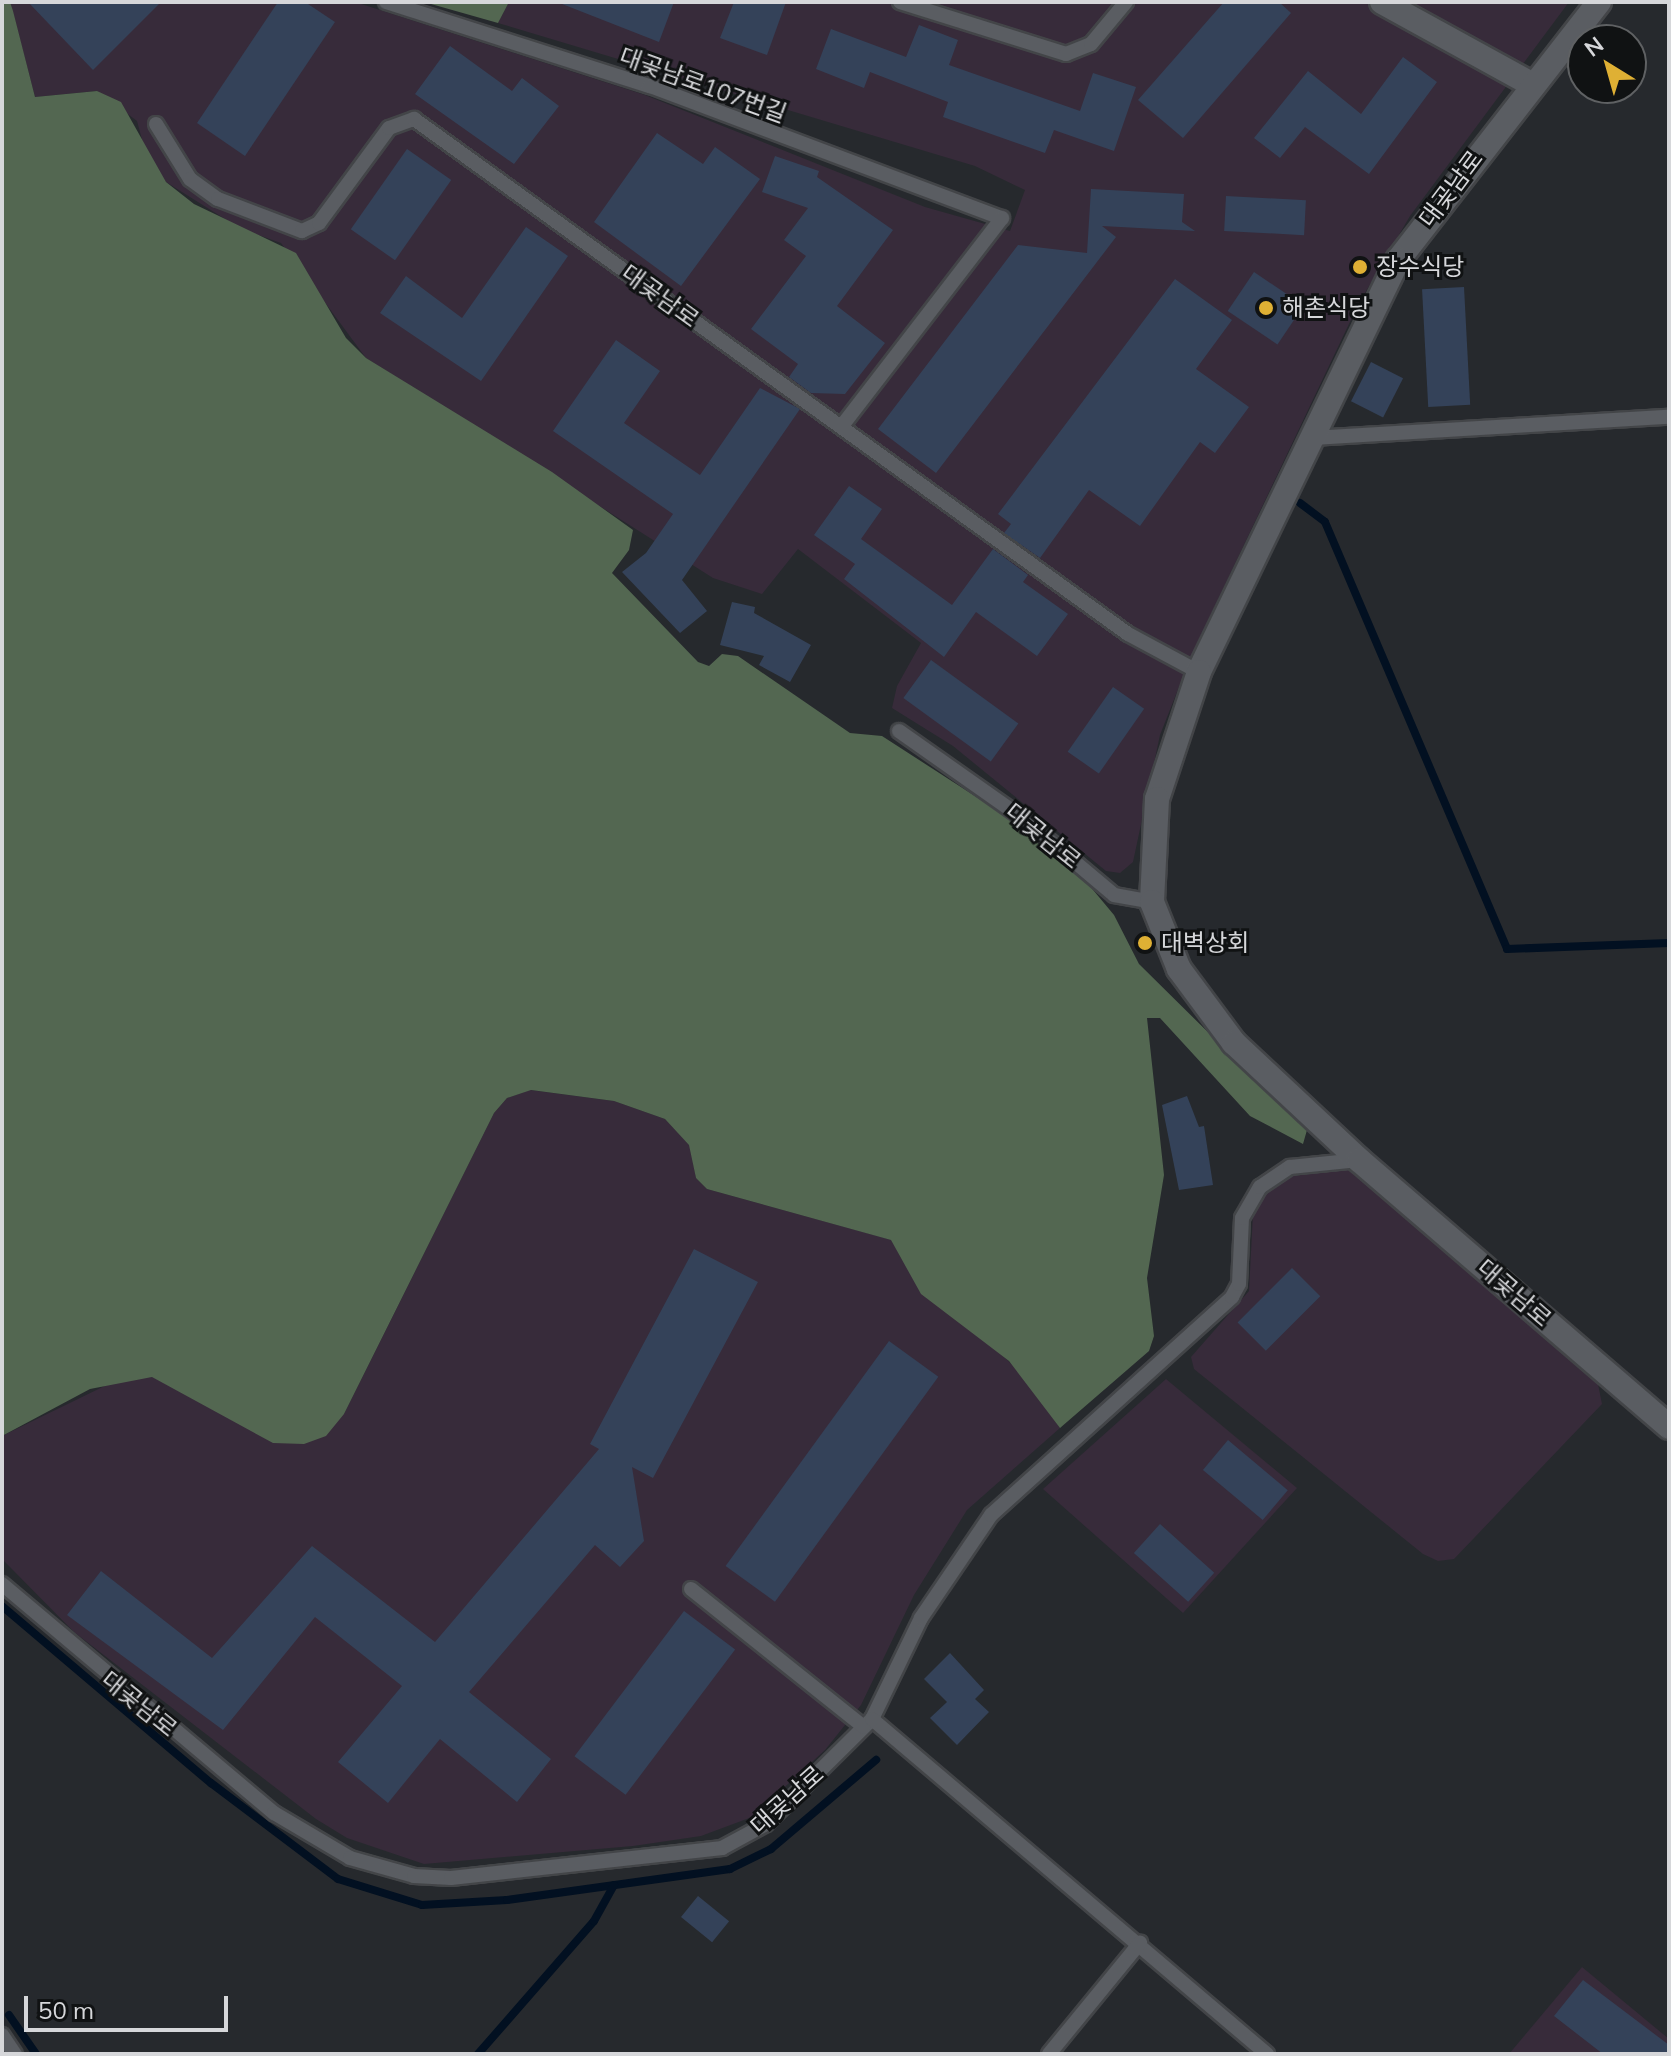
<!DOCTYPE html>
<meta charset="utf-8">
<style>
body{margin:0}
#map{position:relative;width:1671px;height:2056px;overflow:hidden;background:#26292d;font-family:Mulish,"Noto Sans KR",sans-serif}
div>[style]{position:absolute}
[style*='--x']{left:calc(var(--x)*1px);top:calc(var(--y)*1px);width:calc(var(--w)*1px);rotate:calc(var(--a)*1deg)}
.industrial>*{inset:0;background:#372b3a}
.forest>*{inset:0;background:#536751}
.stream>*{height:8px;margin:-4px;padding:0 4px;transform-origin:4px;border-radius:4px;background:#021021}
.building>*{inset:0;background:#344259;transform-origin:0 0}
.roads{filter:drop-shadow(2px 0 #434548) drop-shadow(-2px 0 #434548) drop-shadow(0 2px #434548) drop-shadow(0 -2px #434548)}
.lane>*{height:14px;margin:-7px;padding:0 7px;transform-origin:7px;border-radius:7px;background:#5a5d62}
.street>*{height:24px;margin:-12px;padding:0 12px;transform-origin:12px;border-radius:12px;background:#5a5d62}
.secondary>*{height:24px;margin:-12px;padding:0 12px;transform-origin:12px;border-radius:12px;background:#5a5d62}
.dots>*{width:22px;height:22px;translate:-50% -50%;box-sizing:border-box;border:4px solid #101213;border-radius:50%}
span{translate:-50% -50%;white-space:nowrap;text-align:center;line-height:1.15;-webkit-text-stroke:6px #101213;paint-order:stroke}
.street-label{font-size:24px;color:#d6d7da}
.poi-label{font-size:24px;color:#d6d7da}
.left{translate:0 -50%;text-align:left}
.frame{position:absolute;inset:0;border:4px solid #d6d7da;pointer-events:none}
.north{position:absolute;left:1567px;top:24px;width:80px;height:80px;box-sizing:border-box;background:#101213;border:2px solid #5f6163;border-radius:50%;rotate:323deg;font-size:22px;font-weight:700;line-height:32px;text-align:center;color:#d6d7da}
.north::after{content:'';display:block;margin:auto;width:28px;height:36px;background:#dfb034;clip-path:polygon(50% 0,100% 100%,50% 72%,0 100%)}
.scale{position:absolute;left:24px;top:1996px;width:204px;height:36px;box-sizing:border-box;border:4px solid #d6d7da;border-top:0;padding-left:10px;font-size:24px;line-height:28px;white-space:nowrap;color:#d6d7da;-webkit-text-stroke:6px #101213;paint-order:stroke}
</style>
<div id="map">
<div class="industrial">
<i style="clip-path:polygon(10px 2px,355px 2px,645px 95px,925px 207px,1010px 231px,1025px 190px,975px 166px,498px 23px,509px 2px,1569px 2px,1410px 216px,1358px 305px,1192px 654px,1160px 735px,1133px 862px,1120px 873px,1106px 871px,953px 746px,892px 708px,897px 686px,921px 643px,798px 549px,762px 594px,713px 578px,366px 358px,281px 243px,241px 229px,166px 182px,147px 158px,137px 121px,97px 91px,35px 97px)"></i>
<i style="clip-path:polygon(530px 1090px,614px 1101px,665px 1119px,690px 1145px,696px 1178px,707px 1189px,892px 1240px,901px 1258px,1027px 1379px,1060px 1428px,967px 1510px,914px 1595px,861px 1705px,825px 1750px,752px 1817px,701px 1836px,633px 1846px,424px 1864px,347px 1838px,316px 1819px,74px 1632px,2px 1559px,2px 1436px,119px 1379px,153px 1377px,189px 1396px,344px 1414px,494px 1113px,507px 1098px)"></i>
<i style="clip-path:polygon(1350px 1169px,1598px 1384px,1602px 1404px,1454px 1559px,1438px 1561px,1423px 1554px,1194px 1369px,1191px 1357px,1249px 1291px,1253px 1213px,1265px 1191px,1286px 1177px)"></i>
<i style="clip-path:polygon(1166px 1379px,1297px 1488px,1183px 1613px,1043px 1489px)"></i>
<i style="clip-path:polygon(1582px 1967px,1669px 2039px,1669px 2054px,1509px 2054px)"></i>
</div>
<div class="forest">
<i style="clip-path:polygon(2px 2px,10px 2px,13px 11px,35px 97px,97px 91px,121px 102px,166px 182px,194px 204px,296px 253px,346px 338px,366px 358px,552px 472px,633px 530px,629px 550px,612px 573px,698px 662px,709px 666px,722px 654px,738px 656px,850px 733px,882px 736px,1012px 820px,1089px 885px,1114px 915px,1139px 964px,1307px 1130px,1303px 1144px,1250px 1116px,1160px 1018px,1147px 1018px,1164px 1175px,1147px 1278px,1154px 1336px,1149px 1351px,1060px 1428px,1009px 1361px,921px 1294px,891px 1240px,707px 1189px,696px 1178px,689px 1145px,665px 1119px,614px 1101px,531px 1090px,507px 1098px,494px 1113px,344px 1414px,326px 1436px,304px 1444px,273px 1443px,152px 1377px,90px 1389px,2px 1436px)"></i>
<i style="clip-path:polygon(424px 2px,509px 2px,498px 23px)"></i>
</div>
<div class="stream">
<i style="--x:1300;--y:503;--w:31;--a:37"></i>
<i style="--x:1325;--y:522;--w:464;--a:66.9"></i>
<i style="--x:1507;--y:949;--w:162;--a:-2.1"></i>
<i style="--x:2;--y:1606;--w:274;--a:40.3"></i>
<i style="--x:211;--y:1783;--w:159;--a:37.1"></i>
<i style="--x:338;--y:1879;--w:88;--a:17.2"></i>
<i style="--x:422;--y:1905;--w:85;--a:-3.4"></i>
<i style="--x:507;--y:1900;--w:225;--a:-7.9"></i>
<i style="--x:730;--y:1869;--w:46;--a:-26"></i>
<i style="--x:771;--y:1849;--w:138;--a:-40.3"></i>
<i style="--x:9;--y:2015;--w:47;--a:55.3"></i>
<i style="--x:478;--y:2054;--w:176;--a:-48.9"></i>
<i style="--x:594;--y:1921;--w:41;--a:-60.9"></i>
</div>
<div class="building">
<i style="clip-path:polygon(28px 2px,161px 2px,93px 70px)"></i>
<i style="clip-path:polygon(278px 2px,305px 2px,335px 22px,245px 156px,197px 123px)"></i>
<i style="clip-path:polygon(557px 2px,674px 2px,659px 42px)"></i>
<i style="clip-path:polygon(734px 2px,786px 2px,767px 55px,720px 38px)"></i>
<i style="clip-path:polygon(1224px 2px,1279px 2px,1291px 13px,1183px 138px,1138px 100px)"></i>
<i style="clip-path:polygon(919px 25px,958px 40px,949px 65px,1080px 111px,1093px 73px,1136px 87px,1114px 151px,1054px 130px,1045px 153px,943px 117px,948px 102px,870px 72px,864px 88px,816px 69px,831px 29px,906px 57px)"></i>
<i style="clip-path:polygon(450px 46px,512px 91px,522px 78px,559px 106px,514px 164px,415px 94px)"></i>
<i style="clip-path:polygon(1403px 57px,1437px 82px,1369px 174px,1305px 127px,1280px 158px,1254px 138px,1308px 71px,1361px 114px)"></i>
<i style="clip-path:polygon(657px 133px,703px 164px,715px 147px,760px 179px,681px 286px,594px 222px)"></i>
<i style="left:407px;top:149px;width:54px;height:98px;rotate:35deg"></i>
<i style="clip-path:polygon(775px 156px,819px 171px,817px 177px,893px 230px,837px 306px,885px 343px,845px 394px,811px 393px,789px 377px,798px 364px,751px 329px,806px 256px,784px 240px,808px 208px,762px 192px)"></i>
<i style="clip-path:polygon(1091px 189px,1184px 194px,1182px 222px,1195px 231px,1102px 226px,1116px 237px,936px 473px,878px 429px,1018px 245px,1087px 253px)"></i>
<i style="left:1226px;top:196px;width:80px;height:35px;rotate:3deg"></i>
<i style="clip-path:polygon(526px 227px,568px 256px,481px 381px,380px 313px,406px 276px,462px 318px)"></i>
<i style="left:1254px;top:272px;width:60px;height:47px;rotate:34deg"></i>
<i style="clip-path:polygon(1175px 279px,1232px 320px,1196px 369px,1249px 407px,1215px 453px,1200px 442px,1140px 526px,1089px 490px,1040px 558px,1004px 533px,1011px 524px,998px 514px)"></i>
<i style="left:1464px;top:287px;width:118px;height:42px;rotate:87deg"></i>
<i style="clip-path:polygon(616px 340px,660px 371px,624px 423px,700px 475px,760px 388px,800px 409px,682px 580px,707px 611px,680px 633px,622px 572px,646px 553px,673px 514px,553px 431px)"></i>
<i style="left:1371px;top:362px;width:36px;height:44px;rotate:27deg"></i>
<i style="clip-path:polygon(849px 486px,882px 509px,861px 539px,952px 605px,993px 549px,1028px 575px,1023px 582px,1068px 614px,1037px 656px,976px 612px,944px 657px,844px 579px,855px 564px,814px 535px)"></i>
<i style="clip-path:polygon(732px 602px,755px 607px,754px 613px,811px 645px,790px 682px,759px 665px,764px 656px,720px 645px)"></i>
<i style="left:931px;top:660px;width:108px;height:47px;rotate:36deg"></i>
<i style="left:1113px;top:687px;width:38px;height:79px;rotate:35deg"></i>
<i style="clip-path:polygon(1187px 1096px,1199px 1127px,1204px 1126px,1213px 1185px,1179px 1190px,1162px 1105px)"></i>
<i style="clip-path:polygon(694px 1249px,758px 1282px,653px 1478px,632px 1467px,644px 1541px,620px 1567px,595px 1545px,469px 1692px,551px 1759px,517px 1802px,440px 1739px,388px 1803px,338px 1762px,402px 1686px,315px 1617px,223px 1730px,67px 1615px,101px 1571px,212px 1658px,312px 1546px,435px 1642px,599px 1449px,590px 1444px)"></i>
<i style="left:1292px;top:1268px;width:40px;height:77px;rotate:45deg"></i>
<i style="left:889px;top:1341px;width:61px;height:278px;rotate:36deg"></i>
<i style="left:1228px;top:1440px;width:78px;height:39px;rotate:40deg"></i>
<i style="left:1160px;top:1524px;width:73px;height:39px;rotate:42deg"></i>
<i style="left:684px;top:1611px;width:64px;height:182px;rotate:37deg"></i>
<i style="clip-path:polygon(950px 1653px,984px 1690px,975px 1699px,989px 1712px,957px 1745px,930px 1718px,947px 1702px,924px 1679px)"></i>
<i style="left:698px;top:1896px;width:40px;height:27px;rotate:39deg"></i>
<i style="clip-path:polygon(1583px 1980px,1669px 2045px,1669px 2054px,1603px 2054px,1554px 2016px)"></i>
</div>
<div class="roads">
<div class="lane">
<i style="--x:386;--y:2;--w:277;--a:17.7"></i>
<i style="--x:650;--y:86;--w:376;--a:20.6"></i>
<i style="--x:1002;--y:218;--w:262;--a:127.6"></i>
<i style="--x:900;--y:2;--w:174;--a:17.4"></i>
<i style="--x:1066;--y:54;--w:27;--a:-22"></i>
<i style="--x:1091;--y:44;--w:55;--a:-50.2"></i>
<i style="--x:156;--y:124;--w:65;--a:58.3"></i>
<i style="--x:190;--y:179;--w:34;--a:36"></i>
<i style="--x:218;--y:199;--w:90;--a:20.9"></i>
<i style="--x:302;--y:231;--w:19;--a:-25"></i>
<i style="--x:319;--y:223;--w:118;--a:-53.6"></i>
<i style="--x:389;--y:128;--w:27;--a:-20"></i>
<i style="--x:414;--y:119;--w:880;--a:35.8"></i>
<i style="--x:1128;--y:634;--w:81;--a:28.2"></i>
<i style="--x:1311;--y:438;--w:359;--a:-3.4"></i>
<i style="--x:899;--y:731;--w:154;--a:35.2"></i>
<i style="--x:1025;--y:820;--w:116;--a:40.1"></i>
<i style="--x:1114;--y:895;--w:39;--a:10"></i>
<i style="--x:2;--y:1584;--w:356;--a:40.1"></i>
<i style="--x:274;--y:1813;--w:88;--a:30.6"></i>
<i style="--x:350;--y:1858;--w:66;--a:15.7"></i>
<i style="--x:414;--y:1876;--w:37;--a:3"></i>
<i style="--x:451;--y:1878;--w:273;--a:-6.3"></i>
<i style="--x:722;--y:1848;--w:50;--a:-28.6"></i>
<i style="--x:766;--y:1824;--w:149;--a:-44.7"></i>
<i style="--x:872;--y:1719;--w:112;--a:-64.1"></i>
<i style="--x:921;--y:1618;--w:125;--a:-55.8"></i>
<i style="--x:991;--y:1515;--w:325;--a:-42.1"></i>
<i style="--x:1232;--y:1297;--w:15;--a:-62"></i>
<i style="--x:1239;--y:1284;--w:66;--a:-87.4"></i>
<i style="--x:1242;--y:1218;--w:36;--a:-60"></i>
<i style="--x:1260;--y:1187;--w:36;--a:-34"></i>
<i style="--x:1290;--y:1167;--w:69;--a:-5.8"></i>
<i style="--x:691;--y:1589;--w:221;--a:38.6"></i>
<i style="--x:872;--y:1719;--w:518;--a:40.3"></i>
<i style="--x:2;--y:2035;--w:23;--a:56"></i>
<i style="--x:1049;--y:2054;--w:144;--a:-50.7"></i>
</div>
<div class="street">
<i style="--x:1382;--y:2;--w:172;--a:28.8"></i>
</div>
<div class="secondary">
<i style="--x:1599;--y:2;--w:327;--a:127.9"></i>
<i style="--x:1398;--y:260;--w:458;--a:115.8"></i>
<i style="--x:1199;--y:672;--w:134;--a:108.3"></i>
<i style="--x:1157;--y:799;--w:103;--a:92.8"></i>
<i style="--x:1152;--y:902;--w:72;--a:68.1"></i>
<i style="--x:1179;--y:969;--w:92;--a:53.4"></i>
<i style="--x:1234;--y:1043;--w:171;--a:43.1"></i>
<i style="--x:1359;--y:1160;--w:409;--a:40.7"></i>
</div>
</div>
<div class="dots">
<i style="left:1360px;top:267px;background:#dfb034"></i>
<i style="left:1266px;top:308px;background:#dfb034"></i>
<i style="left:1145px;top:943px;background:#dfb034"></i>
</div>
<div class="street-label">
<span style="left:703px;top:85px;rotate:20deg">대곶남로107번길</span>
<span style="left:1451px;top:189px;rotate:-53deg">대곶남로</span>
<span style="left:660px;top:296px;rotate:36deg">대곶남로</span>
<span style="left:1043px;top:836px;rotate:39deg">대곶남로</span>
<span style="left:1514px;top:1293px;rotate:41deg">대곶남로</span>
<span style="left:139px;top:1704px;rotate:39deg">대곶남로</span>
<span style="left:787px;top:1800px;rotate:-42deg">대곶남로</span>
</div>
<div class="poi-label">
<span class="left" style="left:1376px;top:267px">장수식당</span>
<span class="left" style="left:1282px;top:308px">해촌식당</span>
<span class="left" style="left:1161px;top:943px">대벽상회</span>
</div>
<div class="frame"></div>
<div class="north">N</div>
<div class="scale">50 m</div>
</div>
